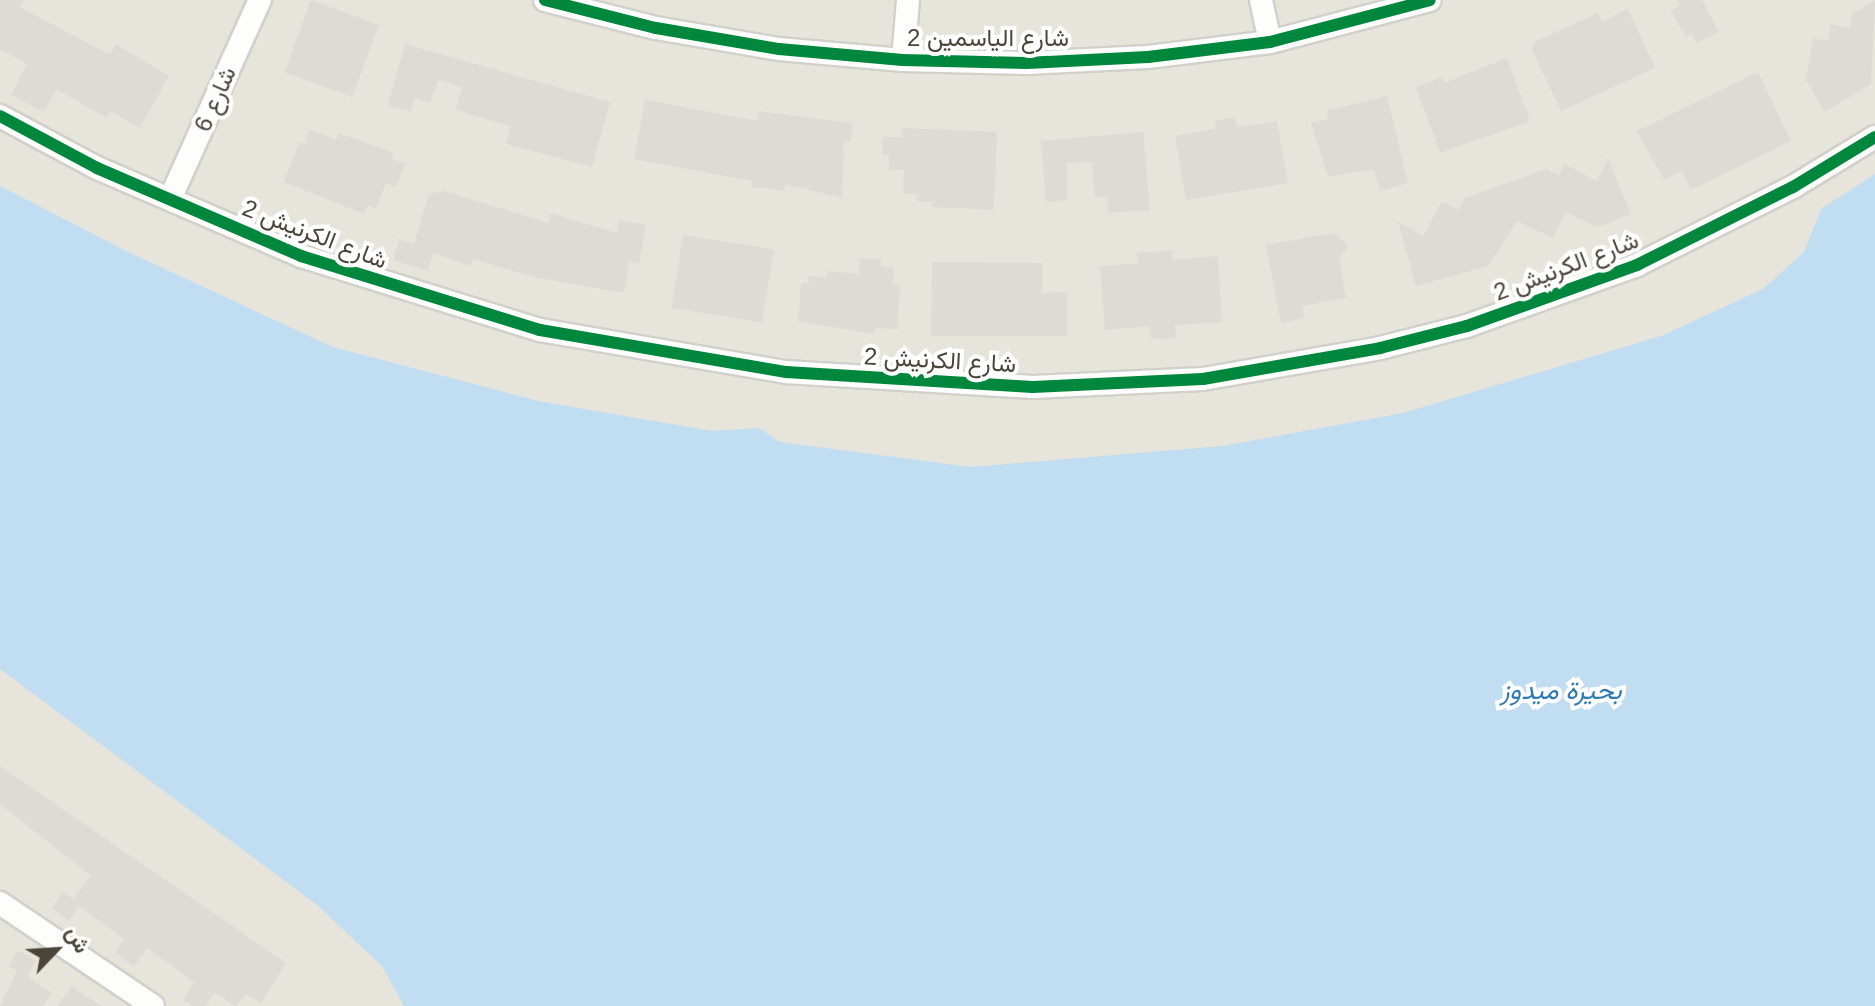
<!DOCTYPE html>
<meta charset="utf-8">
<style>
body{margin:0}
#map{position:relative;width:1875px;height:1006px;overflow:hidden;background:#f4f2ee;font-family:Helvetica,Vazirmatn,sans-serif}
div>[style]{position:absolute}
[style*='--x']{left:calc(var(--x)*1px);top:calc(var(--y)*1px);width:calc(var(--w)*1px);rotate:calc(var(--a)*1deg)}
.residential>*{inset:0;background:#e7e4dc;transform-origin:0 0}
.water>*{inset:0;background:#c0ddf1}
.building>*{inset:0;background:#dedbd6;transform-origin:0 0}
.roads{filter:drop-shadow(2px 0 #d2d0cb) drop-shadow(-2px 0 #d2d0cb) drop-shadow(0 2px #d2d0cb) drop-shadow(0 -2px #d2d0cb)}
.street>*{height:22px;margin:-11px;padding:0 11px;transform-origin:11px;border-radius:11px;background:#fdfdfc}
.cycleway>*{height:12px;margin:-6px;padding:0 6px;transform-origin:6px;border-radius:6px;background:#00873e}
span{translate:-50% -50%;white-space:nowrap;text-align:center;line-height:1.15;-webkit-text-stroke:8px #fff;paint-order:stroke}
.street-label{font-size:24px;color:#4b4439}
.water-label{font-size:26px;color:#2e7ab2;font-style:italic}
.north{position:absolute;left:16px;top:910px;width:80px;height:80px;-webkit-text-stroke:6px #fff;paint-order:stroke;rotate:65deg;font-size:22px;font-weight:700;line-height:32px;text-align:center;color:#4b4439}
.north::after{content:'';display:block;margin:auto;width:28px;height:36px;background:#4b4439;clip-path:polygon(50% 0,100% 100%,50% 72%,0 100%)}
</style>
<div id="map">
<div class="residential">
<i style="left:0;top:0;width:1875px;height:1006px"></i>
</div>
<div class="water">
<i style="clip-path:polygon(1875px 174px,1875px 1006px,404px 1006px,382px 966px,317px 905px,0 669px,0 186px,128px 252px,333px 347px,538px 401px,712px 431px,759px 428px,780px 442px,971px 467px,1222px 446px,1403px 413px,1661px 336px,1763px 289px,1804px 252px,1821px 209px)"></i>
</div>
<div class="building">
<i style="clip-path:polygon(0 0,24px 0,20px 7px,110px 55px,116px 44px,169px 76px,140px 128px,110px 111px,106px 118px,57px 89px,44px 112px,11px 95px,27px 64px,0 49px)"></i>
<i style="left:311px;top:0;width:72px;height:77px;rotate:20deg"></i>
<i style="clip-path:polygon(1677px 0,1702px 0,1719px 32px,1697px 43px,1692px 34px,1685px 37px,1671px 10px,1680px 6px)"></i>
<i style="clip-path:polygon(1875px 0,1871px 84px,1825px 112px,1806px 80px,1813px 38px,1828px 41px,1831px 24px,1850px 28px,1852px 14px)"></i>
<i style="clip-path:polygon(1628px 9px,1655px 68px,1561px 111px,1532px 50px,1534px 42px,1598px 13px,1602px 22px)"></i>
<i style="clip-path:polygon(405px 44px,610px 102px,592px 167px,506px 144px,510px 126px,455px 110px,462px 88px,439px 80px,430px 103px,415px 98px,411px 112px,388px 105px)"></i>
<i style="clip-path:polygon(1507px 58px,1530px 121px,1440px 153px,1416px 87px,1442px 77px,1444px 83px)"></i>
<i style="clip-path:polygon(1758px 72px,1791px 141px,1691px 190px,1682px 171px,1664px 180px,1637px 131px)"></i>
<i style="clip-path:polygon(1387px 96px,1408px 183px,1380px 191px,1374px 170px,1328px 176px,1311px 123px,1328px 119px,1326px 111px)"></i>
<i style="clip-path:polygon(645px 100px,758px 121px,759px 111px,852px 123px,851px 141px,844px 140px,842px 198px,785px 184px,784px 191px,751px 187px,752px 181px,634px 159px)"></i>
<i style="clip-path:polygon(1236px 117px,1237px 127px,1277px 121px,1288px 183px,1186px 200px,1175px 136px,1216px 129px,1214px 121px)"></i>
<i style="clip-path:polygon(903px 128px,997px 132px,994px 210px,932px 207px,932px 202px,916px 201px,917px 194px,903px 193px,904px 170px,889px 170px,889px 155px,882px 155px,883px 137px,902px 137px)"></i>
<i style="clip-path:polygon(310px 129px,336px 140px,339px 133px,394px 153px,392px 159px,405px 164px,396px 187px,386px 183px,376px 208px,368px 205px,364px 214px,284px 182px,299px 142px,305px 144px)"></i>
<i style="clip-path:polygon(1143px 132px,1150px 210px,1108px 213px,1107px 197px,1095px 198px,1092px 162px,1067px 163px,1067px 200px,1046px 202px,1041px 141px)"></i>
<i style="clip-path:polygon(1608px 158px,1631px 214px,1598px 227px,1565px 212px,1553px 238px,1517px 221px,1488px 266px,1416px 286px,1398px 221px,1423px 236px,1442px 201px,1458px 210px,1465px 198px,1546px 169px,1559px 175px,1564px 164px,1597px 181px)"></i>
<i style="clip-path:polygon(444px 191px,549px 223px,551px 213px,617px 233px,619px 220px,646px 225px,639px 264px,629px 262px,624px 293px,533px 277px,473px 259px,471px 266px,433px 253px,428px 271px,393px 260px,399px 239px,414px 244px,429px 194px)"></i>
<i style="clip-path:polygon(1333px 233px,1349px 246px,1339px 258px,1346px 298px,1302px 306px,1305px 318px,1281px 323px,1266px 245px)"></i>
<i style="left:683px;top:235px;width:92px;height:74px;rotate:9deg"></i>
<i style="clip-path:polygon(1172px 250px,1172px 260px,1218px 256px,1222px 322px,1175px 325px,1176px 338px,1151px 339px,1150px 326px,1105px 330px,1100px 266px,1138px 263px,1137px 253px)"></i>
<i style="clip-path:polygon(860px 258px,881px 259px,881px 266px,894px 268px,893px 284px,900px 285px,897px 329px,875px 328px,874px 334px,798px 321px,801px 283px,808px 283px,809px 276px,827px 278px,827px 271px,859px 274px)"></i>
<i style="clip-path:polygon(932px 262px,1042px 263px,1042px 293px,1067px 292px,1067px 336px,931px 336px)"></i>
<i style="clip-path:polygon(0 766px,286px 963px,261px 1003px,246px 994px,236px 1006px,214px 993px,206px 1006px,193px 1006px,183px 1000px,194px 982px,147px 948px,134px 967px,115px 953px,124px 939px,79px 906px,69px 921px,52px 908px,63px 892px,73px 899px,91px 876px,0 804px)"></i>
<i style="clip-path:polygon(18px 950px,36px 961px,27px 976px,51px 993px,43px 1006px,0 1006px,17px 971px,9px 966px)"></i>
<i style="clip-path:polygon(71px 986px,102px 1006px,58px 1006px)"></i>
</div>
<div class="roads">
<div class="street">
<i style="--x:545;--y:0;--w:114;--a:14.2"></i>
<i style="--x:656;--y:28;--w:125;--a:9.7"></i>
<i style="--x:779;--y:49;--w:124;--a:5.1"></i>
<i style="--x:903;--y:60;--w:123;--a:1.4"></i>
<i style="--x:1026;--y:63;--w:122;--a:-2.8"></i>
<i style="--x:1148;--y:57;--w:123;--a:-7"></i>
<i style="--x:1270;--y:42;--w:165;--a:-14.7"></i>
<i style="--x:1261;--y:0;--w:43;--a:77.9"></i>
<i style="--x:903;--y:60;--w:60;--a:-85.2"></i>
<i style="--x:0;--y:116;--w:110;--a:28.2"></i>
<i style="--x:97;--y:168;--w:222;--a:23.3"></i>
<i style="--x:301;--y:256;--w:250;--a:17.2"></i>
<i style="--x:540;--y:330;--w:250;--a:9.7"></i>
<i style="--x:786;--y:372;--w:247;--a:3.5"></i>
<i style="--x:1033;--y:387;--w:170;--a:-2.7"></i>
<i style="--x:1203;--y:379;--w:180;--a:-9.9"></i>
<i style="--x:1380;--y:348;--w:90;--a:-14.2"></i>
<i style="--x:1467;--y:326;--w:181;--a:-19.7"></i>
<i style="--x:1637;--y:265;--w:174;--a:-26.6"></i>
<i style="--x:1793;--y:187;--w:96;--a:-31.4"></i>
<i style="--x:170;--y:199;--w:218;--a:-65.7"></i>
<i style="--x:0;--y:903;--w:184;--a:33.9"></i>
</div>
</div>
<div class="cycleway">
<i style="--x:545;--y:0;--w:114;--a:14.2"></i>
<i style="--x:656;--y:28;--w:125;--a:9.7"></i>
<i style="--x:779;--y:49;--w:124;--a:5.1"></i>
<i style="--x:903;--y:60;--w:123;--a:1.4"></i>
<i style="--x:1026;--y:63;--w:122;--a:-2.8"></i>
<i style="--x:1148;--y:57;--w:123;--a:-7"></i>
<i style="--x:1270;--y:42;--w:165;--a:-14.7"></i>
<i style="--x:0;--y:116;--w:110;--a:28.2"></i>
<i style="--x:97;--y:168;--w:222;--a:23.3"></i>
<i style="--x:301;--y:256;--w:250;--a:17.2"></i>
<i style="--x:540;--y:330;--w:250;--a:9.7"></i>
<i style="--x:786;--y:372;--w:247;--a:3.5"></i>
<i style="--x:1033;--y:387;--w:170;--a:-2.7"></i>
<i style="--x:1203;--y:379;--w:180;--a:-9.9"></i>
<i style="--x:1380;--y:348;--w:90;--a:-14.2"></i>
<i style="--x:1467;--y:326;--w:181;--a:-19.7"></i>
<i style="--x:1637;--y:265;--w:174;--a:-26.6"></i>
<i style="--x:1793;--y:187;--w:96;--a:-31.4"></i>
</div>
<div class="street-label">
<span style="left:988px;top:38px">شارع الياسمين 2</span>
<span style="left:215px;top:99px;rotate:-66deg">شارع 6</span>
<span style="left:315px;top:234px;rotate:21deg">شارع الكرنيش 2</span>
<span style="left:1566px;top:266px;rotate:-21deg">شارع الكرنيش 2</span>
<span style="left:940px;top:360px;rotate:3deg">شارع الكرنيش 2</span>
</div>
<div class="water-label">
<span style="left:1561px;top:691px">بحيرة ميدوز</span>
</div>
<div class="north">ش</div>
</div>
